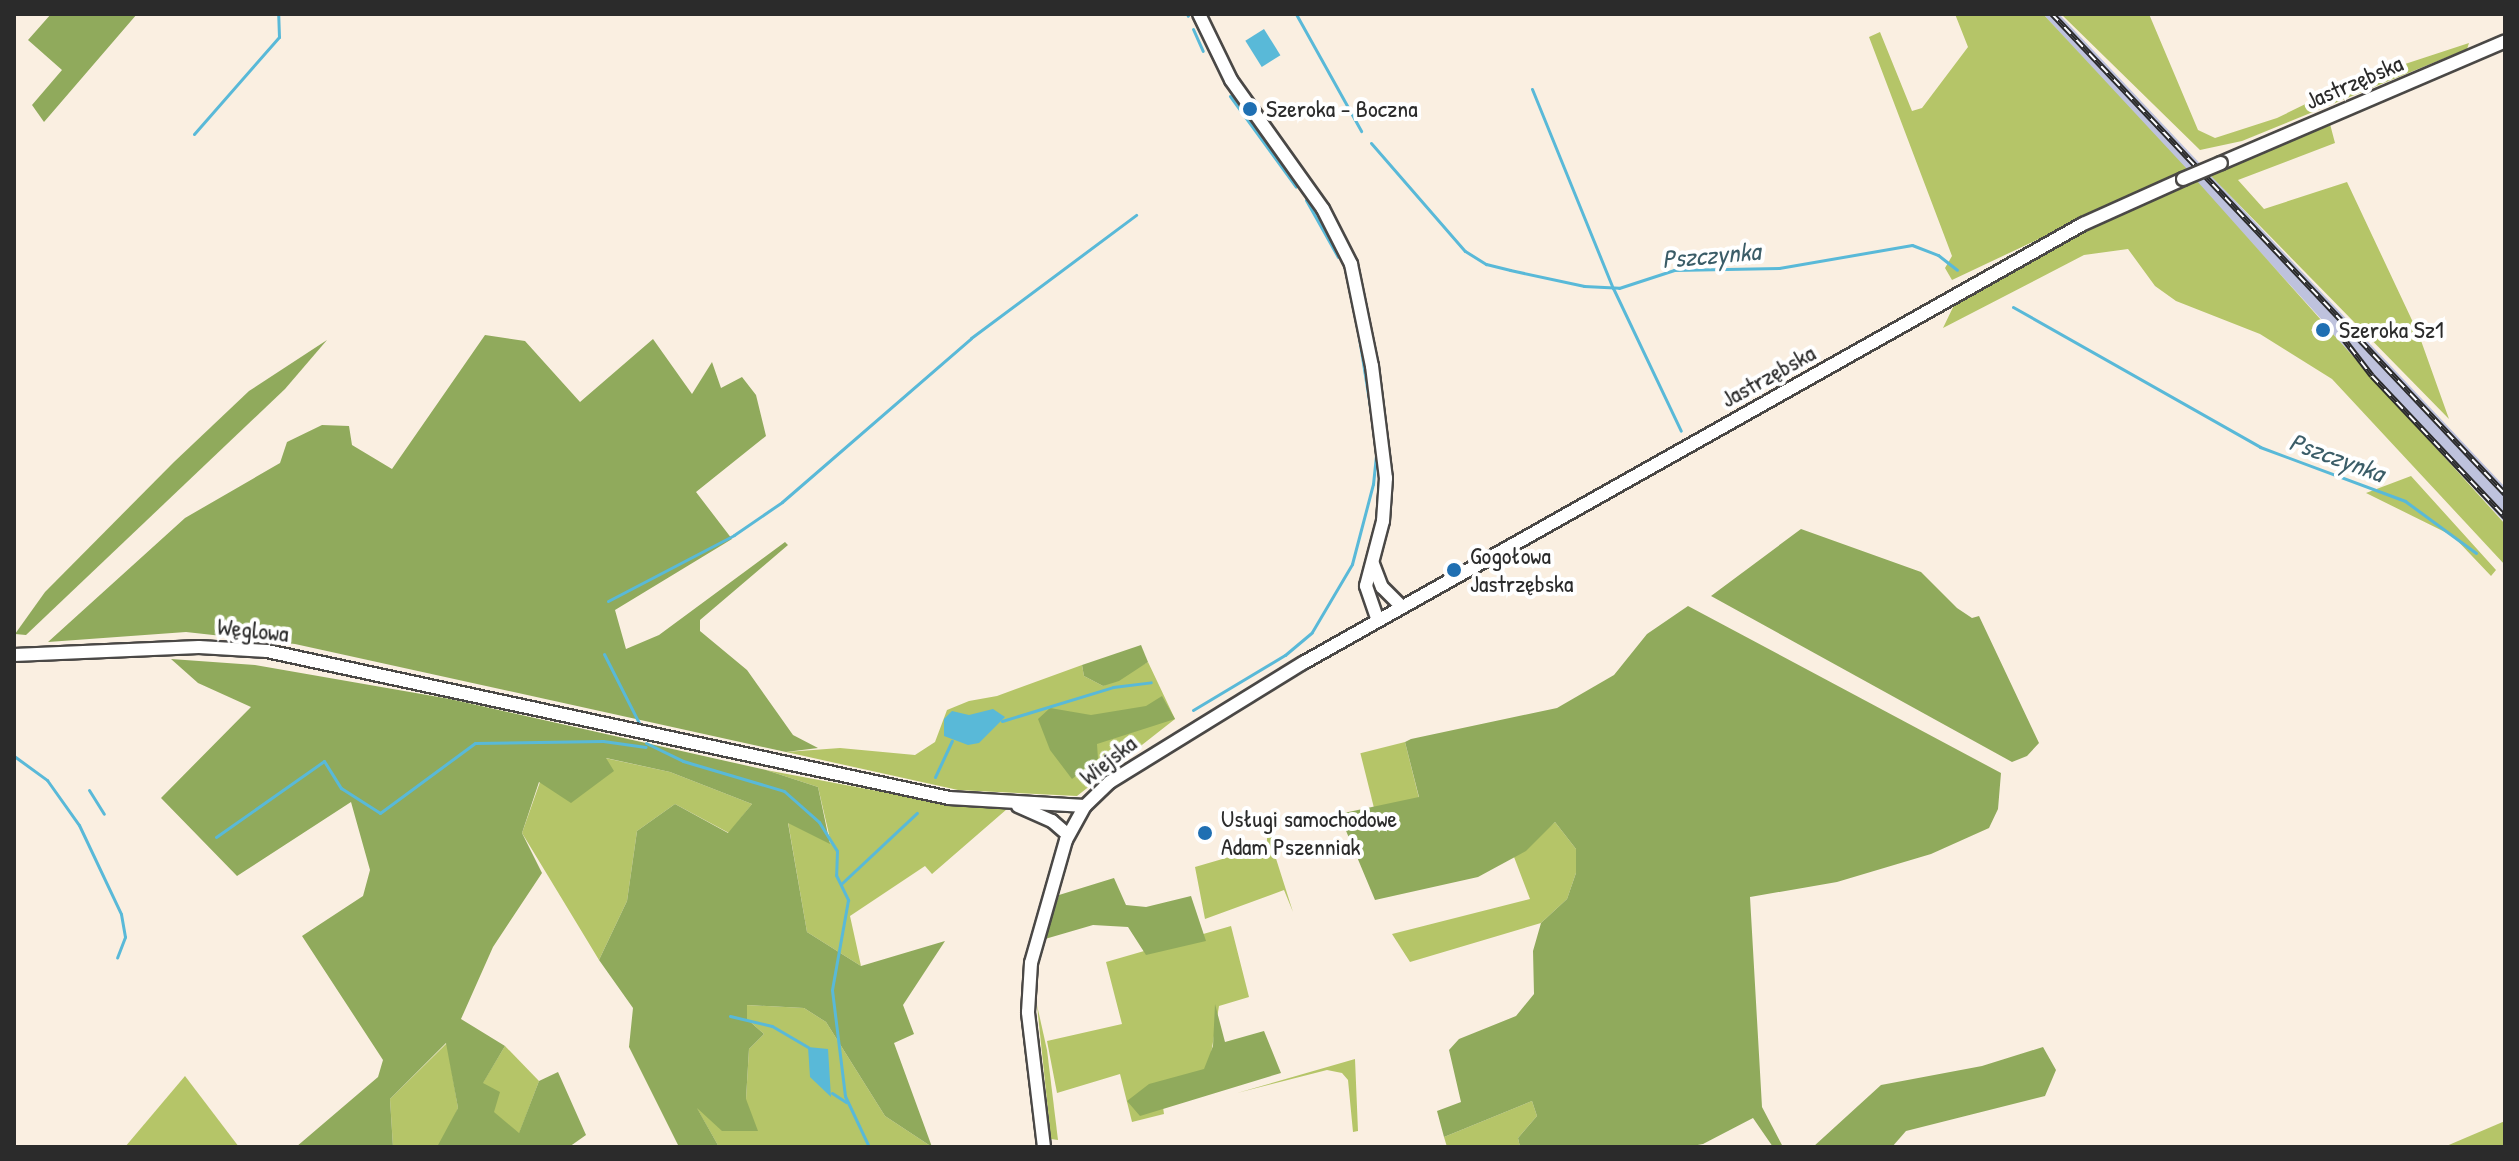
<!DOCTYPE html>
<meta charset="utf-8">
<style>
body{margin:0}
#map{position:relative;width:2519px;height:1161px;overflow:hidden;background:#faefe1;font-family:"Patrick Hand",sans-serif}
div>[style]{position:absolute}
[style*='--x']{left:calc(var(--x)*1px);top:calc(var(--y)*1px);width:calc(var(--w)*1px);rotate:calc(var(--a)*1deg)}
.industrial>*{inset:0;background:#bec2dd}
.green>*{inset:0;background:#b5c568;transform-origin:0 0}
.forest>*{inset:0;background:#90aa5c}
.water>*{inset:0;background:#59b9d8;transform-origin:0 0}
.stream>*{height:3px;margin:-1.5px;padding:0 1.5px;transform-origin:1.5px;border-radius:1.5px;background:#59b9d8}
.roads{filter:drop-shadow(2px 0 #4a4846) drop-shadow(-2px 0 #4a4846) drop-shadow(0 2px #4a4846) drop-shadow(0 -2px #4a4846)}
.tertiary>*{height:12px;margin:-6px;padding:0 6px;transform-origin:6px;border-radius:6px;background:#fff}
.rail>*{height:6px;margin-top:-3px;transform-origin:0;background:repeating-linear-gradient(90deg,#fff 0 9px,#2b2b2b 0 18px);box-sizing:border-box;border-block:2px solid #2b2b2b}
.bridges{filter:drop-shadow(2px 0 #4a4846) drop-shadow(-2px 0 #4a4846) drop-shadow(0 2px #4a4846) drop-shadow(0 -2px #4a4846)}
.tertiary-bridge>*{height:12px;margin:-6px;padding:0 6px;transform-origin:6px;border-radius:6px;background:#fff}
.dots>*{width:22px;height:22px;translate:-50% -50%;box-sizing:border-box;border:4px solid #fff;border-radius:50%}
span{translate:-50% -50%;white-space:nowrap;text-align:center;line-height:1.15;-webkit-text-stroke:8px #fff;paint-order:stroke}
.street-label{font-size:24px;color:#2b2b2b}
.poi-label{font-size:24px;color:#2b2b2b}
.left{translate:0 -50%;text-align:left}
.water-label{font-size:26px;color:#3b5d68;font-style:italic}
.frame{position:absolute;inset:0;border:16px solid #2b2b2b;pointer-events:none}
</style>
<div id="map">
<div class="industrial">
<i style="clip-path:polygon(2043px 14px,2059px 14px,2505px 487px,2505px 523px,2332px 333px,2321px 339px,2312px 329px,2322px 320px)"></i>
</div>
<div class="green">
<i style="clip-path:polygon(1955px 14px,2043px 14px,2187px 169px,1952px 280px,1945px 268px,1952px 256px,1869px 37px,1880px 32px,1912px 111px,1922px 108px,1968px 47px)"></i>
<i style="clip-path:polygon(2061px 14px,2149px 14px,2198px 130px,2215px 138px,2277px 118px,2402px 57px,2405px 64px,2469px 43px,2467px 49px,2242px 141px,2200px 150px)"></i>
<i style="clip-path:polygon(2330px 124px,2335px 143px,2238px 180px,2264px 209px,2347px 182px,2419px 335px,2449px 419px,2211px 176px)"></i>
<i style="clip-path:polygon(2197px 181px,2322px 321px,2311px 330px,2321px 340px,2332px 333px,2505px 524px,2505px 565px,2332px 379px,2260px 334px,2176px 301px,2155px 286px,2128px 249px,2084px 255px,1943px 328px,1956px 301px,2084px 230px)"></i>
<i style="clip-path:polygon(2411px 476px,2496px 570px,2491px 576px,2453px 536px,2366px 493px)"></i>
<i style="clip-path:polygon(1148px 662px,1175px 719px,1077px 796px,958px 790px,786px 752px,840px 748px,915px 755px,935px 742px,947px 710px,969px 701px,997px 696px,1082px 665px,1084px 676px,1103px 686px)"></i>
<i style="left:1405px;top:742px;width:58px;height:46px;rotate:76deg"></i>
<i style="clip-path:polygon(605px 758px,670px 772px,752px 804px,729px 833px,675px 804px,637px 831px,627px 901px,599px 960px,522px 833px,540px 782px)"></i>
<i style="clip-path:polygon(766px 770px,941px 803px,1007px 809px,932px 874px,925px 866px,850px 916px,861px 966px,807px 932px,788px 822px,831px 843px,818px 787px)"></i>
<i style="clip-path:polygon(1273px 815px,1272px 846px,1293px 912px,1284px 890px,1205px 919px,1195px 867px,1267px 846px,1267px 819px)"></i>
<i style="clip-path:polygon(1555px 822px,1576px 849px,1576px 873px,1567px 899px,1541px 923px,1410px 962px,1392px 934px,1530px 899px,1514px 857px)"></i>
<i style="clip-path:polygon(1231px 926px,1249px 997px,1219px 1006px,1208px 1072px,1160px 1087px,1164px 1114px,1132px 1122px,1120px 1074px,1057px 1093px,1047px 1041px,1122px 1024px,1106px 962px)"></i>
<i style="clip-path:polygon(746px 1005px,804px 1008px,826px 1022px,885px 1116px,932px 1147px,719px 1147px,695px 1105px,746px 1099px,749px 1049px,764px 1034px,747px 1019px)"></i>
<i style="clip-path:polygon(1037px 1005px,1047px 1050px,1058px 1140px,1051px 1139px)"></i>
<i style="clip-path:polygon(447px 1043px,458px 1108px,446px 1138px,437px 1147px,393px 1147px,390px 1099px)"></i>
<i style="clip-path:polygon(505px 1046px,539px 1081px,519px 1134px,493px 1112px,482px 1084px)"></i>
<i style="clip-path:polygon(1355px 1059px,1358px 1131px,1353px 1132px,1348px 1080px,1342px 1073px,1327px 1070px,1237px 1093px)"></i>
<i style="clip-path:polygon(185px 1076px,239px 1147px,125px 1147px)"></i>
<i style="clip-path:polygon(1532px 1101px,1537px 1116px,1518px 1138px,1520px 1147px,1447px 1147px,1444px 1137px)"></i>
<i style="clip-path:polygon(2505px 1121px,2505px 1147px,2444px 1147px)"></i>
</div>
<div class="forest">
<i style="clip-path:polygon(51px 14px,137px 14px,44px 122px,32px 105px,62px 70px,28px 40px)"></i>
<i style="clip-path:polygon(485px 335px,525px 341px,580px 402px,653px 339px,692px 394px,712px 362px,721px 388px,742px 377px,756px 395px,766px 436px,696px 492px,732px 539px,615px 610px,626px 649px,659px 635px,785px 542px,788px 545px,700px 620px,700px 631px,747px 670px,793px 735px,818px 748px,786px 752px,295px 644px,186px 632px,48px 642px,185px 518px,280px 463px,287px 442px,322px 425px,349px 426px,352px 445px,392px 469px)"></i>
<i style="clip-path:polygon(327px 340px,285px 389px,26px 635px,15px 634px,45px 592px,174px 462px,249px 391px)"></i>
<i style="clip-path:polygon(1801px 529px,1921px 572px,1957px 608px,1972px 618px,1979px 616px,2039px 743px,2027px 756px,2012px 762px,1711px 596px)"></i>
<i style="clip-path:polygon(1688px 606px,2001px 773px,1998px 809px,1989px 828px,1931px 854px,1837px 882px,1750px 897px,1762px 1107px,1783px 1147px,1773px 1147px,1753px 1118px,1703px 1144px,1687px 1147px,1520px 1147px,1518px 1138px,1537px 1116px,1532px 1101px,1444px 1137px,1437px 1111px,1461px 1102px,1449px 1050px,1459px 1039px,1516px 1016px,1534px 994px,1533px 951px,1541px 923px,1567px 899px,1576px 873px,1576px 849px,1555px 822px,1526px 851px,1478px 877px,1375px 900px,1339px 814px,1419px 797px,1405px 742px,1411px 739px,1557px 708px,1614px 675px,1647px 634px)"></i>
<i style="clip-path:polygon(1141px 645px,1148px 662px,1119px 681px,1103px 686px,1084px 676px,1082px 665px)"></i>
<i style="clip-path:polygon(171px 659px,255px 665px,450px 699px,766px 770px,818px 787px,830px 844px,788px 823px,807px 932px,861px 966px,945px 941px,903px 1005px,914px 1034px,894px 1043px,932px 1147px,885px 1116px,826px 1022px,804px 1008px,747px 1005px,747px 1019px,764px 1034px,749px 1049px,746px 1099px,758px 1131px,722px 1131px,697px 1108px,719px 1147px,679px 1147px,629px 1047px,633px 1008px,599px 960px,627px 901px,637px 831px,675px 804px,728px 833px,752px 804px,670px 772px,606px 758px,614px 771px,571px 803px,539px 782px,522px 833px,542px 873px,493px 947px,461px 1019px,505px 1046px,483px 1083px,500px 1092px,494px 1112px,519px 1133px,539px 1081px,558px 1072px,586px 1135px,569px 1147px,437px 1147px,458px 1108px,446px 1043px,390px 1099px,393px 1147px,296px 1147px,378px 1077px,383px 1060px,302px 936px,363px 896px,370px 870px,351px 802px,237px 876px,161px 798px,251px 707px,198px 683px)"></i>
<i style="clip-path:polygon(1162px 696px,1175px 719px,1097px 744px,1098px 759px,1072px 779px,1050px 750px,1038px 719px,1050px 708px,1091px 715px,1146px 706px)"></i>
<i style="clip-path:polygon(1114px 878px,1126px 905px,1146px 907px,1191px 896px,1206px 941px,1146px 955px,1128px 927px,1093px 925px,1045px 939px,1059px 895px)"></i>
<i style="clip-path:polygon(1215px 1004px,1225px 1042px,1264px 1031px,1281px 1073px,1140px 1116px,1127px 1101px,1149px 1084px,1204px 1069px,1213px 1046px)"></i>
<i style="clip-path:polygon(2043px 1047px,2056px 1070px,2045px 1096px,1906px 1131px,1892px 1147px,1813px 1147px,1881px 1085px,1982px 1066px)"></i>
</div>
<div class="water">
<i style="left:1264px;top:29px;width:31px;height:22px;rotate:58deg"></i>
<i style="clip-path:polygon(993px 709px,1005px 717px,979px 743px,968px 745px,944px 736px,944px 719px,952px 711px,969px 715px)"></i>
<i style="clip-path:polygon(808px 1047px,828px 1049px,831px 1097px,810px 1077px)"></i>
</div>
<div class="stream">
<i style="--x:1187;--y:14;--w:2;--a:63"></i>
<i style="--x:1296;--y:14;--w:134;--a:60.9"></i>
<i style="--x:1193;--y:29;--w:24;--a:66"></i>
<i style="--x:1532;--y:89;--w:215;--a:67.9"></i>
<i style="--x:1613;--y:288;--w:158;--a:64.6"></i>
<i style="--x:1230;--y:96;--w:112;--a:54"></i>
<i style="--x:194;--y:134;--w:129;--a:-48.8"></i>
<i style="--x:279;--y:37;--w:23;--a:-92"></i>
<i style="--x:1371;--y:143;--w:143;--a:49"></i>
<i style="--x:1465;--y:251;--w:25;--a:32"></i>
<i style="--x:1486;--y:264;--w:25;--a:14"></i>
<i style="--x:1510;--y:270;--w:76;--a:12.2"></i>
<i style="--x:1584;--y:286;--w:35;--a:3"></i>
<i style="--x:1619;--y:288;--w:58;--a:-18.1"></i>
<i style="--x:1674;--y:270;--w:105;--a:-1.1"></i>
<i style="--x:1779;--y:268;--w:135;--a:-9.8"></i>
<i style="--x:1912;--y:245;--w:28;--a:21"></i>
<i style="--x:1938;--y:255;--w:24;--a:38"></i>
<i style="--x:1306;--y:200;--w:65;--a:60.7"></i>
<i style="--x:2013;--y:307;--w:284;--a:29.5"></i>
<i style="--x:2260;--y:447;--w:155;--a:20.4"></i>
<i style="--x:2405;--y:501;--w:88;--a:36.2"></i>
<i style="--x:1356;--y:319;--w:121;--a:80.9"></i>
<i style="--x:608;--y:601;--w:142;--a:-27.6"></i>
<i style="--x:734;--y:535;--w:58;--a:-34.5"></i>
<i style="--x:782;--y:502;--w:250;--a:-40.9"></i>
<i style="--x:971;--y:338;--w:206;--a:-36.7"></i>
<i style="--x:604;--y:654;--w:77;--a:63.1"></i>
<i style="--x:1193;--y:710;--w:107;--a:-30.9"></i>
<i style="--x:1285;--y:655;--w:35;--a:-40"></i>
<i style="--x:1312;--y:632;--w:79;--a:-59.5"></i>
<i style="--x:1352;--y:564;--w:83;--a:-75.3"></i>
<i style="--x:1373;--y:484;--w:39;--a:-84"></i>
<i style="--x:1002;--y:721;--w:116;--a:-17"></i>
<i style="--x:1113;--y:687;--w:38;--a:-7"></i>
<i style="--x:646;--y:743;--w:41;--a:25.9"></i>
<i style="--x:683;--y:761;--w:105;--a:16.5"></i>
<i style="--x:784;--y:791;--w:47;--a:41.5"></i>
<i style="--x:819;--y:822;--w:34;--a:58"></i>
<i style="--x:837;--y:851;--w:24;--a:92"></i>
<i style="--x:836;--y:875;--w:28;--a:64"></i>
<i style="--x:848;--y:900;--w:91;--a:100.1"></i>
<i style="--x:832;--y:990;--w:107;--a:83"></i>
<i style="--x:845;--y:1096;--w:56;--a:64.8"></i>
<i style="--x:14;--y:756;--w:41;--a:36"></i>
<i style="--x:47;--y:780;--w:55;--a:54.6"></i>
<i style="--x:79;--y:825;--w:98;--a:64.7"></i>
<i style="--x:121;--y:914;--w:23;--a:80"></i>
<i style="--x:125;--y:937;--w:22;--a:111"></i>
<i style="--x:935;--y:777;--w:40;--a:-65"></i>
<i style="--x:89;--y:790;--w:28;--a:58"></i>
<i style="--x:216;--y:837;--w:132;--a:-35.1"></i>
<i style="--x:324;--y:761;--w:32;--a:58"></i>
<i style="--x:341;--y:788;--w:46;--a:32.7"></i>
<i style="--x:380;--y:813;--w:118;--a:-36.4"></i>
<i style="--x:475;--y:743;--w:128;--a:-0.9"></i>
<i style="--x:603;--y:741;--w:43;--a:7.9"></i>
<i style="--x:841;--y:884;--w:104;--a:-43.1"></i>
<i style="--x:730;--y:1016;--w:43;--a:13.4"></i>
<i style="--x:772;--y:1026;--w:42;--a:30.3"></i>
<i style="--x:832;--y:1093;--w:17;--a:33"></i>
</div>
<div class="roads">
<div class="tertiary">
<i style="--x:1199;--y:14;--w:73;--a:64.1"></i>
<i style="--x:1231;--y:80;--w:158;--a:54.5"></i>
<i style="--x:1323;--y:209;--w:62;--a:63"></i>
<i style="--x:1351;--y:264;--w:104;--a:78.4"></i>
<i style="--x:1372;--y:366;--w:113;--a:82.9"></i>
<i style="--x:1386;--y:478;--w:43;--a:94"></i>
<i style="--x:1383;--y:521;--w:67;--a:104.7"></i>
<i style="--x:1366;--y:586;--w:36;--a:71"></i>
<i style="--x:2221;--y:163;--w:309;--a:-23.2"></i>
<i style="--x:1373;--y:564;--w:25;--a:69"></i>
<i style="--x:1382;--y:587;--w:28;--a:45"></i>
<i style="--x:14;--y:655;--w:185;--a:-2.5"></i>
<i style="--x:199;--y:647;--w:68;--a:3.4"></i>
<i style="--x:267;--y:651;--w:698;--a:12.16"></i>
<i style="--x:949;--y:798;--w:136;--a:3.4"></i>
<i style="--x:1018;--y:806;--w:37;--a:24"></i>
<i style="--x:1052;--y:821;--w:21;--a:41"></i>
<i style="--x:1044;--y:1147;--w:136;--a:-96.8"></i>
<i style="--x:1028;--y:1012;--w:49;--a:-86.5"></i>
<i style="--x:1031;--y:963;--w:128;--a:-74.1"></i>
<i style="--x:1066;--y:840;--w:39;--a:-61"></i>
<i style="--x:1085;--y:806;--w:35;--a:-44"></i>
<i style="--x:1110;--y:782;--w:227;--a:-31.7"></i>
<i style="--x:1303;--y:663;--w:895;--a:-29.37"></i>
<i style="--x:2083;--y:224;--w:110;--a:-24.2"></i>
</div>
</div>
<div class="rail">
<i style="--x:2052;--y:14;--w:660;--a:46.66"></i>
<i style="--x:2339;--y:333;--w:54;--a:52.5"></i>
<i style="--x:2372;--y:376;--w:194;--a:46.7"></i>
</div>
<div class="bridges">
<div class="tertiary-bridge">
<i style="--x:2183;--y:179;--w:41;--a:-22.8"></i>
</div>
</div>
<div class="dots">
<i style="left:1250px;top:109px;background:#1f6fb2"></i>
<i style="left:2323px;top:330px;background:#1f6fb2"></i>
<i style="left:1454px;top:570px;background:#1f6fb2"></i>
<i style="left:1205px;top:833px;background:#1f6fb2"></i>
</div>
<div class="street-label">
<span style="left:2354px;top:82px;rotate:-23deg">Jastrzębska</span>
<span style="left:1768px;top:376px;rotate:-29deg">Jastrzębska</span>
<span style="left:253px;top:630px;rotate:6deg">Węglowa</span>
<span style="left:1108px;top:760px;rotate:-38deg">Wiejska</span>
</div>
<div class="poi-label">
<span class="left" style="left:1266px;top:109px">Szeroka - Boczna</span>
<span class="left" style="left:2339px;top:330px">Szeroka Sz1</span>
<span class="left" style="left:1470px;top:570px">Gogołowa<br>Jastrzębska</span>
<span class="left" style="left:1221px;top:833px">Usługi samochodowe<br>Adam Pszenniak</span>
</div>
<div class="water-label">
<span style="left:1711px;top:255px;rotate:-5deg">Pszczynka</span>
<span style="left:2337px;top:457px;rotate:20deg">Pszczynka</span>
</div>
<div class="frame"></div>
</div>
